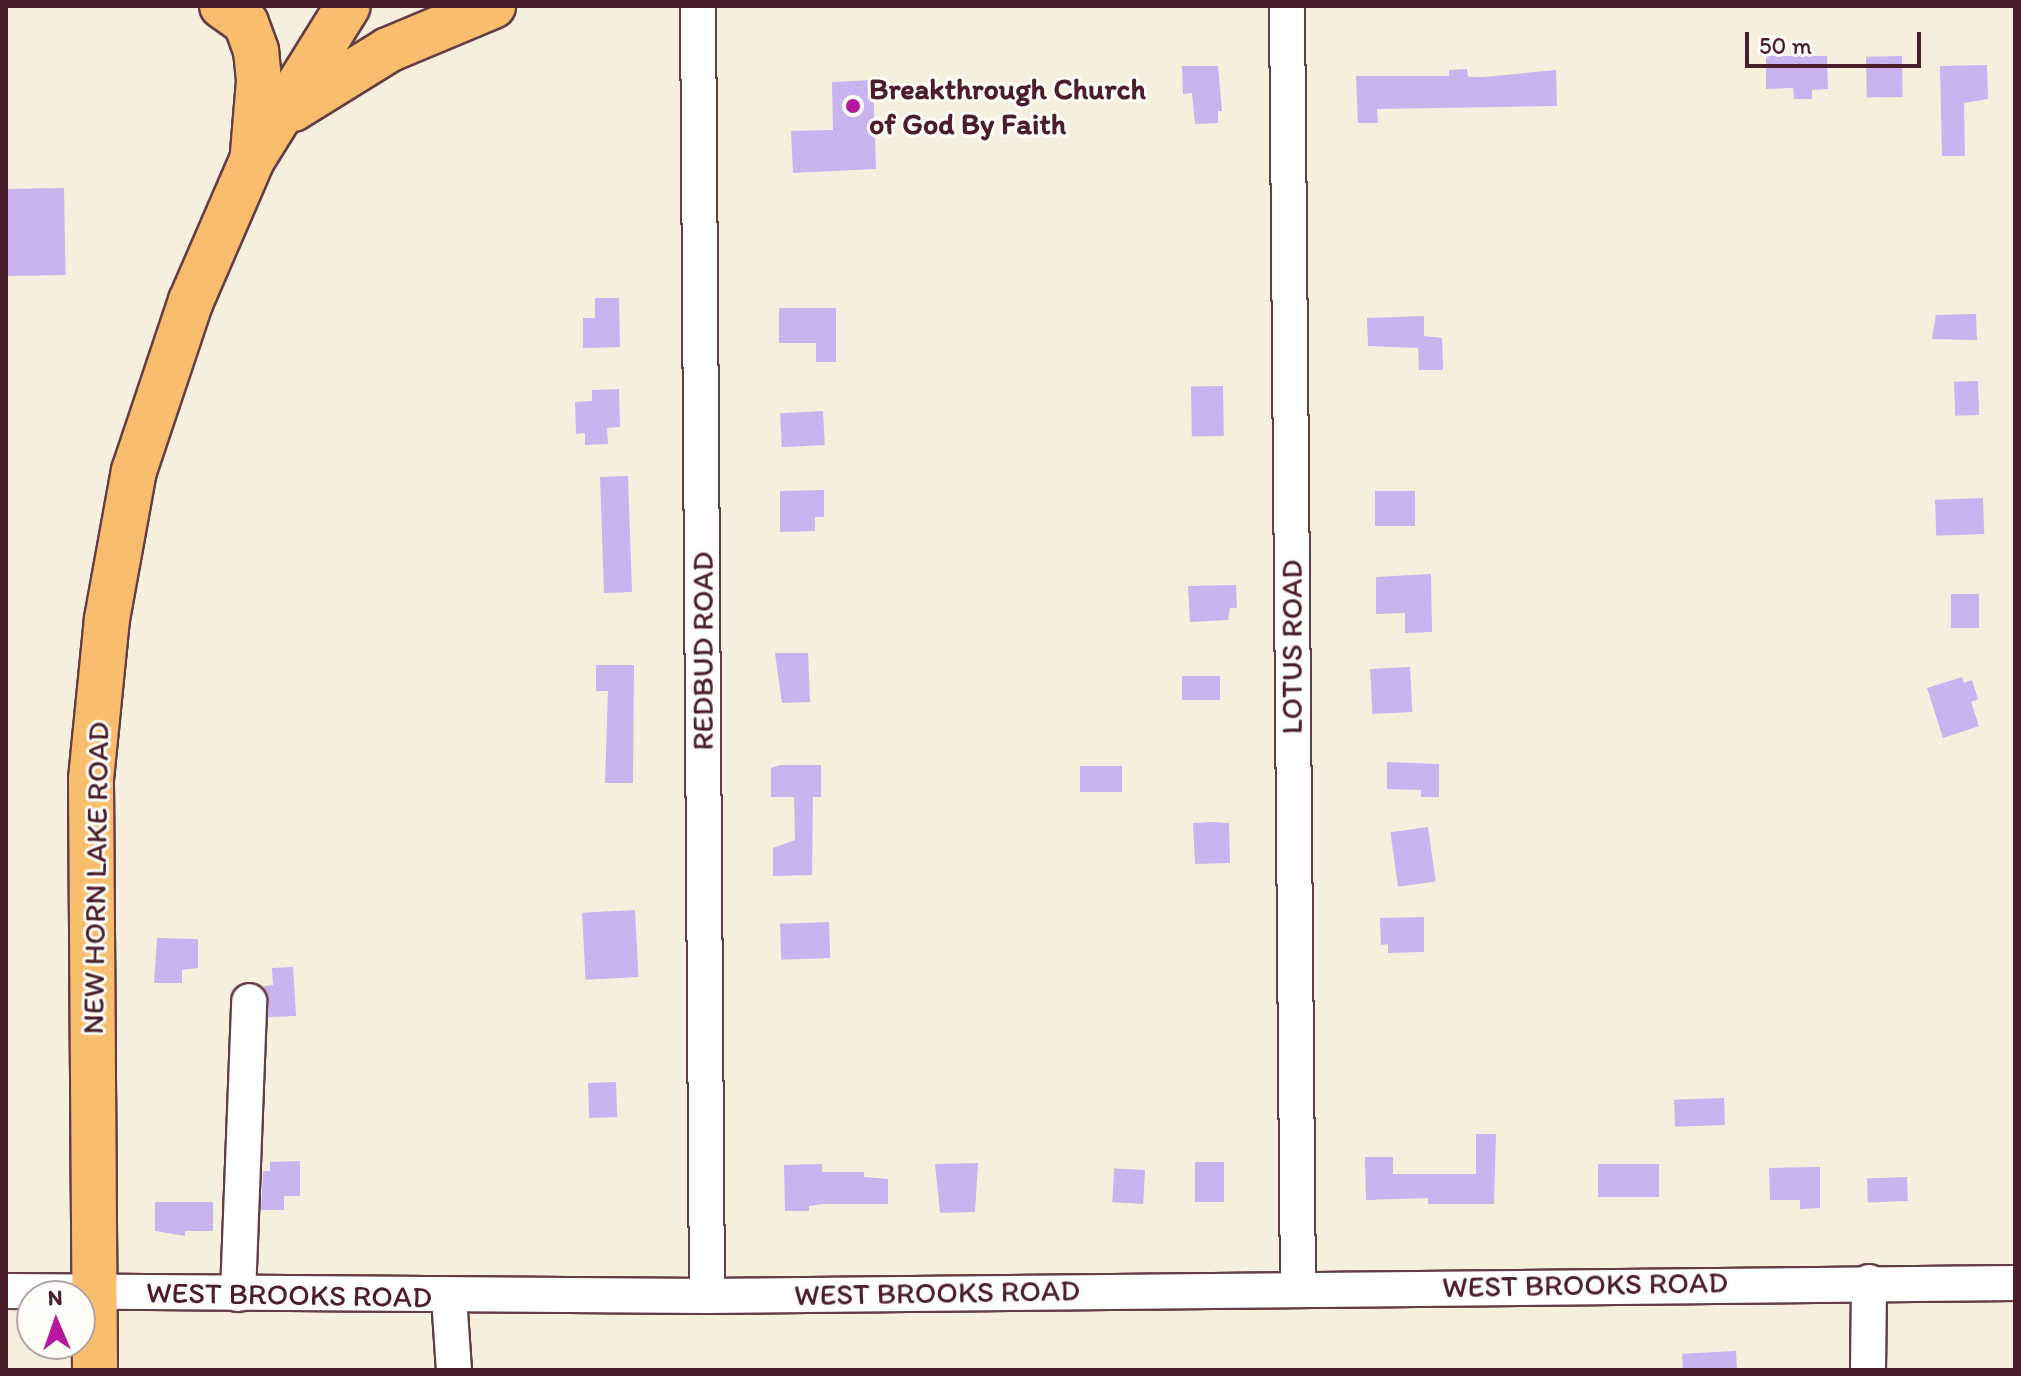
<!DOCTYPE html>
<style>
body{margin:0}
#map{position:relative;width:2021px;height:1376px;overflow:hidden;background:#f7efdd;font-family:Itim,sans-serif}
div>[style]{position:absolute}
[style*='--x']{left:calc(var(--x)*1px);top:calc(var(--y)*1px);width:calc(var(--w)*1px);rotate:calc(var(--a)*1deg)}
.building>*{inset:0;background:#cab3ef;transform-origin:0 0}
.roads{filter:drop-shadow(2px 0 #643e46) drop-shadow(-2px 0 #643e46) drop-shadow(0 2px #643e46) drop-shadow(0 -2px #643e46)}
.minor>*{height:34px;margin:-17px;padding:0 17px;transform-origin:17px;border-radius:17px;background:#fff}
.major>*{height:44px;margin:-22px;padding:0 22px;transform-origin:22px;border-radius:22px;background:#f9be6d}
.dots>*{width:22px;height:22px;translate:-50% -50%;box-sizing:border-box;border:4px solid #fdfcf7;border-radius:50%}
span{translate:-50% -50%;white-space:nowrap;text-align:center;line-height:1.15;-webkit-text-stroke:6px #fdfcf7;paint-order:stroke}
.poi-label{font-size:30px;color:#4a1f2b;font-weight:700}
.left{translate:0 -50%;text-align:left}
.street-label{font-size:30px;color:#4a1f2b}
.frame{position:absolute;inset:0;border:8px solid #4a1f2b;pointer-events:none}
.north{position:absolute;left:16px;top:1280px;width:80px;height:80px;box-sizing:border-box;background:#fdfcf7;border:2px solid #b5a4a5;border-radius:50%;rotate:358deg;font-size:22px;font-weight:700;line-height:32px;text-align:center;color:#4a1f2b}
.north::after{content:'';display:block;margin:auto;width:28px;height:36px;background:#b5179e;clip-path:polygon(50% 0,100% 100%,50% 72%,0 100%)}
.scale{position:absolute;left:1745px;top:32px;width:176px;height:36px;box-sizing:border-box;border:4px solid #4a1f2b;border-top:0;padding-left:10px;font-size:24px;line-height:28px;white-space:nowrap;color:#4a1f2b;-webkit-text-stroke:6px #fdfcf7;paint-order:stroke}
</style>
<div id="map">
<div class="building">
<i style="clip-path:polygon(1766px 56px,1827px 56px,1828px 89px,1812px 90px,1812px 99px,1794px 99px,1793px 88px,1766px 89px)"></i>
<i style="left:1902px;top:56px;width:41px;height:36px;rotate:89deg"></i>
<i style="clip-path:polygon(1987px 65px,1988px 99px,1964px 103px,1965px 156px,1942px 156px,1940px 66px)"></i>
<i style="clip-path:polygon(1182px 66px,1218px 66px,1222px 111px,1218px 111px,1218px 123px,1195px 124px,1192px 93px,1183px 94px)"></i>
<i style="clip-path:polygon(1467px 69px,1468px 77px,1484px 77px,1556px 70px,1557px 106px,1377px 109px,1378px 123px,1358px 123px,1356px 76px,1449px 76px,1449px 70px)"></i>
<i style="clip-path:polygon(873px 80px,876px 169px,793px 173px,791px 131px,833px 130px,832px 82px)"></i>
<i style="left:64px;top:188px;width:87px;height:58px;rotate:89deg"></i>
<i style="clip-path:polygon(595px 298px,619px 298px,620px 347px,583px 348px,583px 318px,595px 318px)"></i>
<i style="clip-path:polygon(779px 308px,836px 308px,836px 362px,816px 362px,816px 343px,779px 343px)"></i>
<i style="clip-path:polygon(1971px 314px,1976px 314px,1977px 340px,1932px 339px,1936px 315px)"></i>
<i style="clip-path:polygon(1424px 316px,1424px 336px,1442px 338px,1443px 370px,1419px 370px,1418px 348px,1368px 346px,1367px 318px)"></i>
<i style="left:1978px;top:381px;width:34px;height:24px;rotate:88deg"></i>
<i style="left:1223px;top:386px;width:50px;height:32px;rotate:89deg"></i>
<i style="clip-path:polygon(619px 389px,620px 427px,607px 428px,608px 444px,585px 445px,585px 433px,576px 434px,575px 402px,592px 401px,592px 390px)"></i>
<i style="left:823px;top:411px;width:34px;height:43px;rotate:87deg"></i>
<i style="left:628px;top:476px;width:116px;height:28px;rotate:88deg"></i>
<i style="clip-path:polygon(824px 490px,824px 517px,815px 517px,815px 531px,780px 532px,780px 491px)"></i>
<i style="left:1415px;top:491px;width:35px;height:40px;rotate:90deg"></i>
<i style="left:1983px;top:498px;width:36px;height:48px;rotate:88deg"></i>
<i style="clip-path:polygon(1431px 574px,1432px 632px,1405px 633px,1405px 613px,1376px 614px,1376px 577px)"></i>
<i style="clip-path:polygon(1236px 585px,1237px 608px,1230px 608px,1228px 620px,1190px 622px,1188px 586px)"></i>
<i style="left:1951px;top:594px;width:28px;height:34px"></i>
<i style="clip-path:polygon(775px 653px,808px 653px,810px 702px,782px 703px)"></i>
<i style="clip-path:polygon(596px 665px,634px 665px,633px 783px,605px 783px,608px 691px,596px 691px)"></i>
<i style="left:1410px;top:667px;width:45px;height:40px;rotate:87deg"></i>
<i style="left:1220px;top:676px;width:24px;height:38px;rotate:90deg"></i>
<i style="clip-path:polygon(1962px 677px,1964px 683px,1972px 680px,1978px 699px,1971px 702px,1979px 726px,1943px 738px,1927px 688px)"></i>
<i style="clip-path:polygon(1387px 762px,1439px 764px,1439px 797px,1421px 797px,1421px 790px,1387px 789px)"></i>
<i style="clip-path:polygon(780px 765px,821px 765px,821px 797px,813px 797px,812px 875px,773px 876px,773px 848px,795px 840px,794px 797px,771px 797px,771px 768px)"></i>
<i style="left:1122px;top:766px;width:26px;height:42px;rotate:90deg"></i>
<i style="clip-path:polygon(1211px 822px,1229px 823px,1230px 863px,1195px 864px,1193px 823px)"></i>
<i style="left:1428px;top:827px;width:55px;height:38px;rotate:82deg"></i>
<i style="left:635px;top:910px;width:67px;height:53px;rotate:87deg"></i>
<i style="clip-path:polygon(1424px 917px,1424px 952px,1388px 953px,1388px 944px,1381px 945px,1380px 918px)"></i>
<i style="left:829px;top:922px;width:36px;height:49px;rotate:88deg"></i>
<i style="clip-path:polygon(157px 938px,198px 939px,198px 968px,182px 970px,182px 983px,154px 983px)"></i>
<i style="clip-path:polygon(293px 967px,296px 1016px,268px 1017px,264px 986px,273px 985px,272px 968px)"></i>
<i style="left:616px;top:1082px;width:35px;height:28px;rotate:88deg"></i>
<i style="left:1724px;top:1098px;width:27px;height:50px;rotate:88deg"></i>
<i style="clip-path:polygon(1476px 1134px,1496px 1134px,1494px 1204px,1428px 1204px,1428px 1198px,1366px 1200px,1365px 1157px,1393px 1157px,1393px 1174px,1476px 1174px)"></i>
<i style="clip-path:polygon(300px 1161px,300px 1196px,284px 1196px,284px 1210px,261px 1210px,263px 1171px,270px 1171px,270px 1162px)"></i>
<i style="left:1195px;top:1162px;width:29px;height:40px"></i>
<i style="clip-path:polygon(978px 1163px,975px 1212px,940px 1213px,935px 1164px)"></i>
<i style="clip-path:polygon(822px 1164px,822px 1172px,864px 1172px,864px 1177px,888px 1179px,888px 1204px,823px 1204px,809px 1206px,809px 1211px,785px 1211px,784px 1165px)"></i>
<i style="left:1598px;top:1164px;width:61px;height:33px"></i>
<i style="clip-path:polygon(1820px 1167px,1820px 1208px,1800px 1209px,1800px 1200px,1770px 1200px,1769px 1168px)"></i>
<i style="left:1145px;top:1170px;width:34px;height:31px;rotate:93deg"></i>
<i style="left:1907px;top:1177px;width:24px;height:40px;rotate:88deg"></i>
<i style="clip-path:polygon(155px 1202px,213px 1202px,213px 1231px,185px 1231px,185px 1236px,155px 1231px)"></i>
<i style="left:1736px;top:1351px;width:19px;height:54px;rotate:87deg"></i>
</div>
<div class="roads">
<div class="minor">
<i style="--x:698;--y:6;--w:1290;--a:89.6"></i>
<i style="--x:1287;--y:6;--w:1282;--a:89.51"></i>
<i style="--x:6;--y:1291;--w:701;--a:0.41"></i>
<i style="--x:707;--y:1296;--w:1308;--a:-0.57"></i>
<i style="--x:238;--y:1294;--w:293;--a:-87.8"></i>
<i style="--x:449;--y:1297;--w:73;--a:86.1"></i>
<i style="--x:1868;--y:1370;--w:88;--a:-89.3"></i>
</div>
<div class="major">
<i style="--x:222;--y:6;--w:29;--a:35"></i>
<i style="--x:246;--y:23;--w:30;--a:70"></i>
<i style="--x:256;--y:51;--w:30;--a:84"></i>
<i style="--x:259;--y:81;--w:72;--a:94.8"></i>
<i style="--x:293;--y:109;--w:112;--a:-31.8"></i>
<i style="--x:388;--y:50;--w:114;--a:-22.7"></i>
<i style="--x:95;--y:1370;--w:591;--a:-90.39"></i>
<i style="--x:91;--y:779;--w:161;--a:-84.3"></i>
<i style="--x:107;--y:619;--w:150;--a:-79.7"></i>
<i style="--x:134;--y:471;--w:179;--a:-71.5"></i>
<i style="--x:191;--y:301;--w:154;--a:-66.6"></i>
<i style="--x:252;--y:160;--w:181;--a:-58.1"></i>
</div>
</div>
<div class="dots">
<i style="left:853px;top:106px;background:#b5179e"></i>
</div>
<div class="poi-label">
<span class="left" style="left:869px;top:106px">Breakthrough Church<br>of God By Faith</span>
</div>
<div class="street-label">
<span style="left:1292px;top:647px;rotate:-90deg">LOTUS ROAD</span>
<span style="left:703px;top:651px;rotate:-90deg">REDBUD ROAD</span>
<span style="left:96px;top:878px;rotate:-89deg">NEW HORN LAKE ROAD</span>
<span style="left:1585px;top:1285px;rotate:-1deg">WEST BROOKS ROAD</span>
<span style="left:937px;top:1293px;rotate:-1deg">WEST BROOKS ROAD</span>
<span style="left:289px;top:1295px;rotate:1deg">WEST BROOKS ROAD</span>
</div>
<div class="frame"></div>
<div class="north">N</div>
<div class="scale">50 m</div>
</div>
